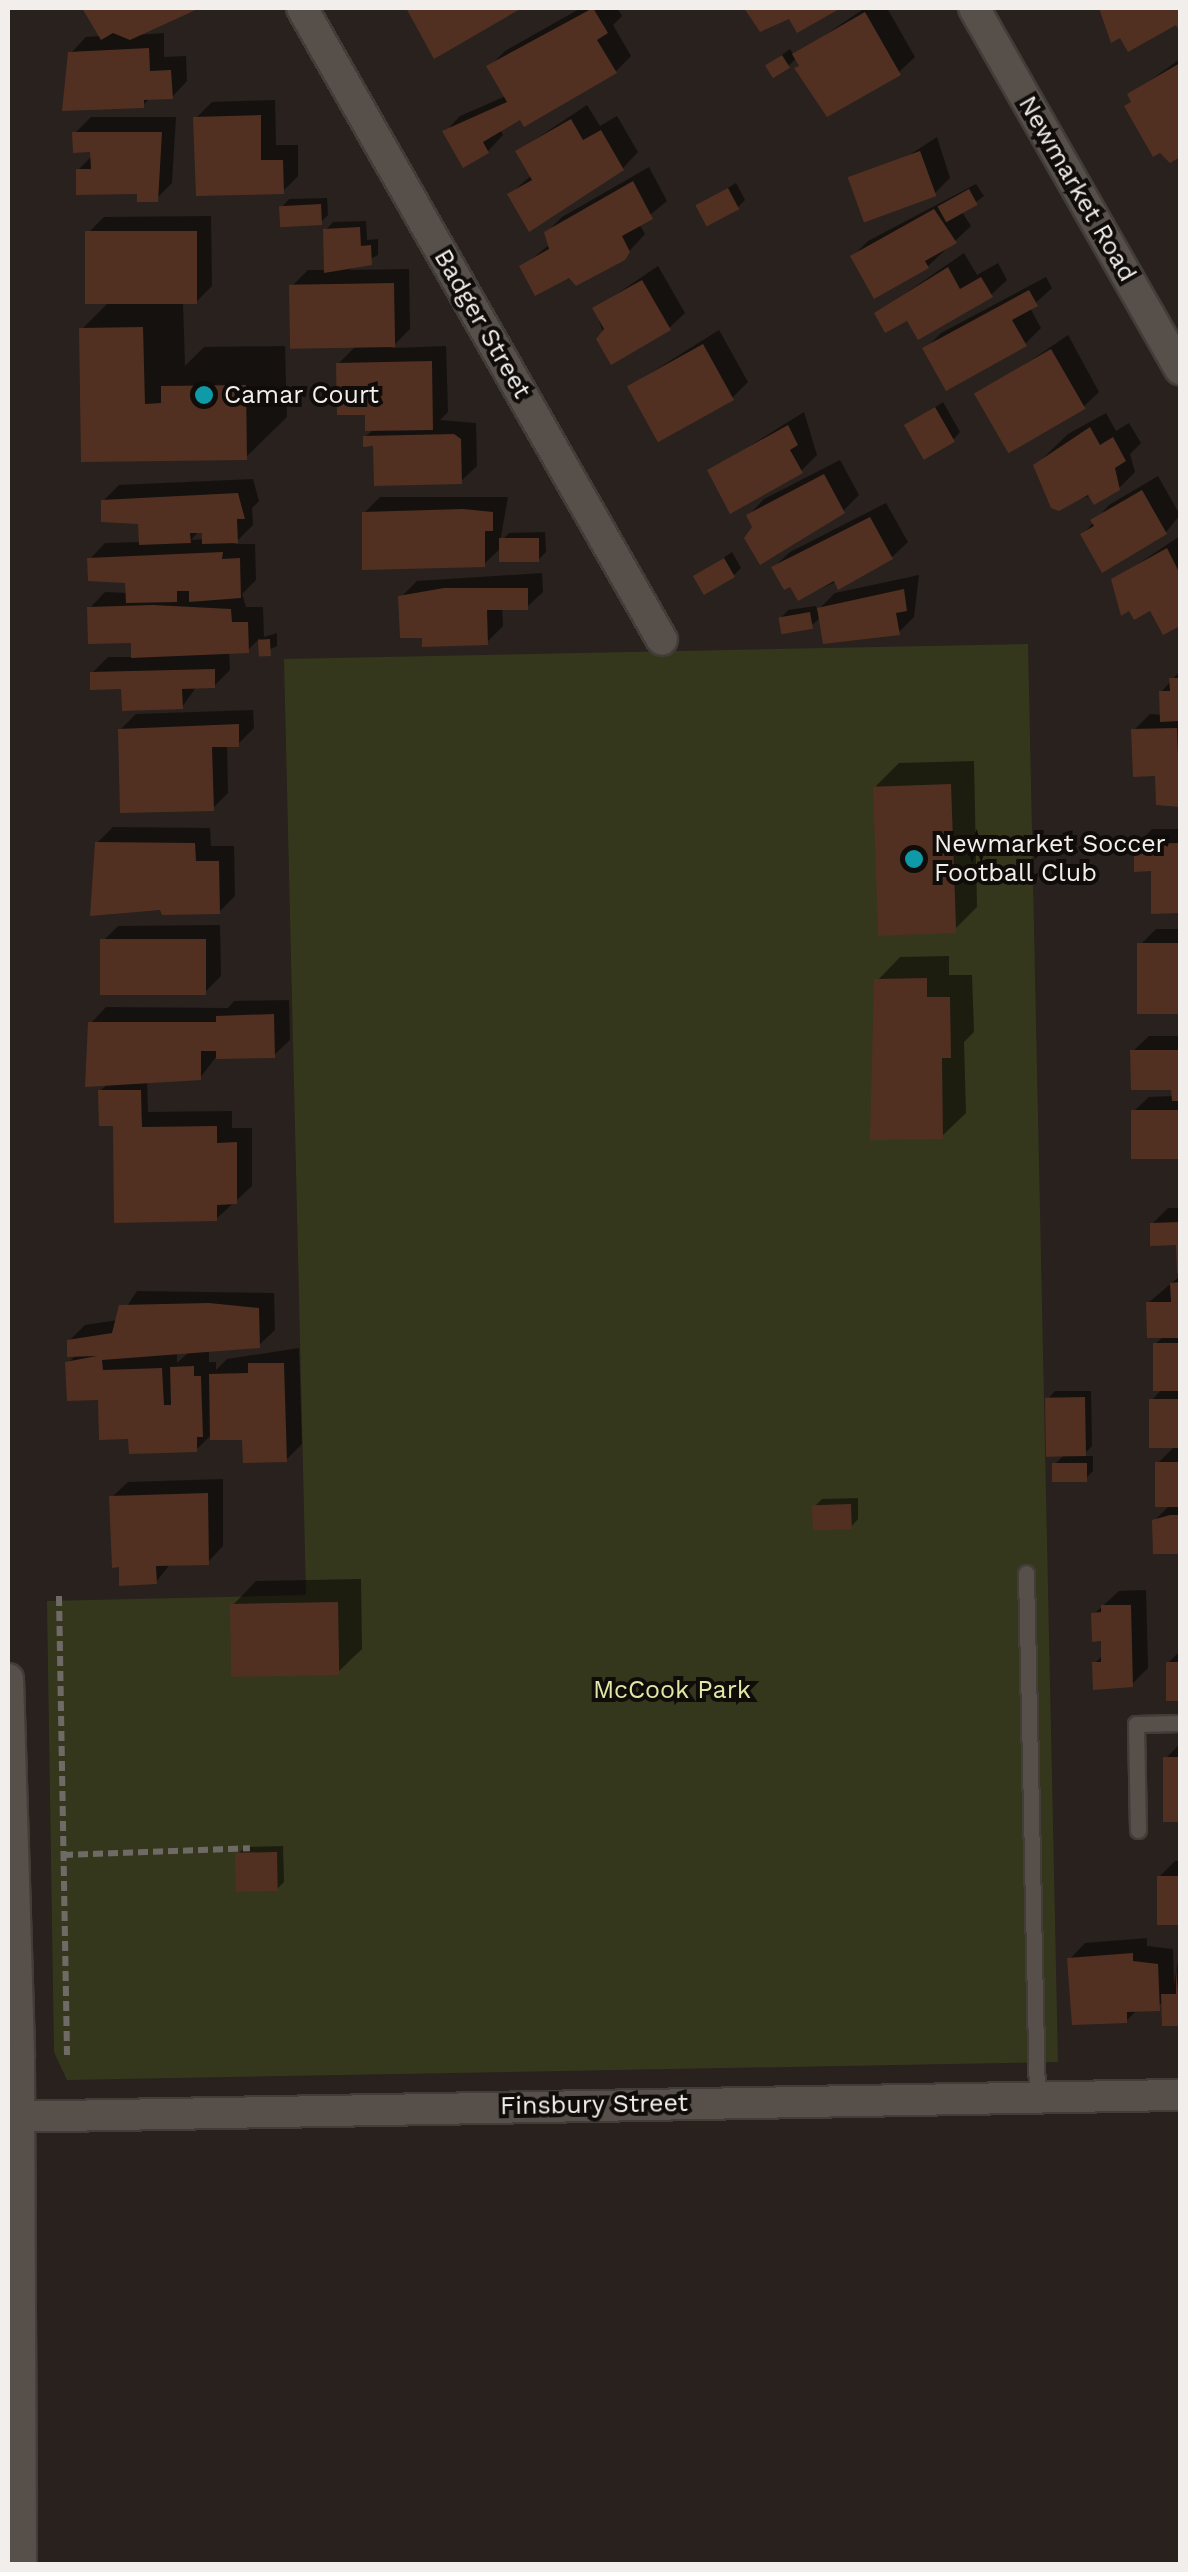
<!DOCTYPE html>
<style>
body{margin:0}
#map{position:relative;width:1188px;height:2572px;overflow:hidden;background:#28211d;font-family:"Work Sans",sans-serif}
div>[style]{position:absolute}
[style*='--x']{left:calc(var(--x)*1px);top:calc(var(--y)*1px);width:calc(var(--w)*1px);rotate:calc(var(--a)*1deg)}
.green>*{inset:0;background:#35371c}
.shadow>*{inset:0;background:#0007}
.building>*{inset:0;background:#513022;transform-origin:0 0}
.path>*{height:6px;margin-top:-3px;transform-origin:0;background:repeating-linear-gradient(90deg,#706a67 0 10px,transparent 0 15px)}
.roads{filter:drop-shadow(2px 0 #423d39) drop-shadow(-2px 0 #423d39) drop-shadow(0 2px #423d39) drop-shadow(0 -2px #423d39)}
.lane>*{height:15px;margin:-7.5px;padding:0 7.5px;transform-origin:7.5px;border-radius:7.5px;background:#574f4a}
.street>*{height:30px;margin:-15px;padding:0 15px;transform-origin:15px;border-radius:15px;background:#574f4a}
.secondary>*{height:30px;margin:-15px;padding:0 15px;transform-origin:15px;border-radius:15px;background:#574f4a}
.dots>*{width:28px;height:28px;translate:-50% -50%;box-sizing:border-box;border:5px solid #0f0c0a;border-radius:50%}
span{translate:-50% -50%;white-space:nowrap;text-align:center;line-height:1.15;-webkit-text-stroke:8px #0f0c0a;paint-order:stroke}
.street-label{font-size:25px;color:#f2eeeb}
.poi-label{font-size:25px;color:#f2eeeb}
.left{translate:0 -50%;text-align:left}
.park-label{font-size:25px;color:#e1e7a6}
.frame{position:absolute;inset:0;border:10px solid #f2eeeb;pointer-events:none}
</style>
<div id="map">
<div class="green">
<i style="clip-path:polygon(1028px 644px,1058px 2062px,67px 2080px,54px 2052px,47px 1601px,306px 1595px,284px 659px)"></i>
</div>
<div class="shadow">
<i style="clip-path:polygon(85px 8px,193px 8px,136px 35px,164px 33px,164px 57px,186px 56px,187px 81px,172px 97px,151px 97px,143px 105px,65px 108px,71px 53px,86px 37px,101px 36px)"></i>
<i style="clip-path:polygon(409px 8px,517px 8px,435px 56px)"></i>
<i style="clip-path:polygon(581px 8px,617px 8px,622px 16px,613px 25px,631px 56px,616px 71px,500px 129px,503px 135px,488px 151px,445px 132px,460px 116px,506px 96px,489px 67px,505px 51px)"></i>
<i style="clip-path:polygon(865px 8px,887px 8px,915px 57px,899px 72px,797px 58px,788px 66px,768px 65px,790px 49px,794px 56px)"></i>
<i style="clip-path:polygon(1180px 59px,1180px 154px,1171px 160px,1130px 95px)"></i>
<i style="clip-path:polygon(275px 100px,276px 145px,298px 145px,298px 176px,283px 191px,196px 118px,212px 102px)"></i>
<i style="clip-path:polygon(587px 105px,600px 126px,617px 116px,638px 152px,623px 168px,510px 194px,532px 175px,518px 151px)"></i>
<i style="clip-path:polygon(91px 117px,176px 117px,172px 183px,156px 199px,78px 170px,93px 155px,75px 133px)"></i>
<i style="clip-path:polygon(937px 137px,950px 178px,934px 194px,856px 190px)"></i>
<i style="clip-path:polygon(649px 167px,667px 201px,639px 224px,645px 234px,623px 258px,570px 274px,522px 267px,550px 244px,546px 233px,562px 217px)"></i>
<i style="clip-path:polygon(736px 183px,745px 200px,738px 207px,699px 206px)"></i>
<i style="clip-path:polygon(976px 184px,984px 196px,962px 212px,971px 226px,928px 266px,853px 256px,868px 241px)"></i>
<i style="clip-path:polygon(327px 198px,328px 215px,321px 222px,282px 207px,289px 199px)"></i>
<i style="clip-path:polygon(211px 216px,212px 286px,196px 302px,183px 302px,185px 366px,204px 347px,285px 346px,287px 417px,246px 457px,84px 460px,82px 329px,109px 302px,88px 233px,104px 217px)"></i>
<i style="clip-path:polygon(366px 221px,367px 240px,378px 239px,378px 255px,349px 270px,409px 269px,410px 329px,391px 348px,446px 346px,448px 412px,440px 420px,476px 423px,477px 466px,461px 481px,365px 437px,374px 429px,367px 412px,338px 364px,357px 345px,292px 286px,308px 270px,327px 270px,326px 230px,333px 222px)"></i>
<i style="clip-path:polygon(964px 253px,977px 275px,998px 263px,1007px 280px,991px 295px,908px 318px,877px 313px)"></i>
<i style="clip-path:polygon(658px 266px,685px 313px,669px 328px,604px 335px,595px 309px)"></i>
<i style="clip-path:polygon(1046px 277px,1052px 288px,1030px 308px,1041px 328px,1025px 344px,925px 349px,941px 333px)"></i>
<i style="clip-path:polygon(719px 330px,748px 382px,732px 398px,630px 386px)"></i>
<i style="clip-path:polygon(1068px 335px,1099px 392px,1083px 407px,979px 396px)"></i>
<i style="clip-path:polygon(943px 402px,960px 432px,953px 440px,907px 426px)"></i>
<i style="clip-path:polygon(804px 412px,817px 455px,801px 471px,710px 471px)"></i>
<i style="clip-path:polygon(1106px 413px,1116px 431px,1129px 423px,1141px 443px,1130px 454px,1135px 472px,1119px 488px,1053px 506px,1035px 466px,1068px 434px)"></i>
<i style="clip-path:polygon(840px 460px,859px 495px,843px 511px,755px 527px,749px 515px,764px 499px)"></i>
<i style="clip-path:polygon(1158px 476px,1180px 515px,1166px 532px,1083px 534px,1109px 505px)"></i>
<i style="clip-path:polygon(evenodd,253px 479px,259px 501px,252px 508px,253px 525px,234px 544px,255px 544px,256px 580px,242px 594px,246px 607px,263px 607px,264px 637px,277px 633px,277px 646px,261px 654px,260px 638px,248px 650px,229px 651px,230px 670px,214px 686px,197px 686px,182px 707px,92px 673px,108px 657px,134px 657px,133px 640px,90px 608px,105px 592px,128px 593px,127px 581px,90px 559px,105px 543px,141px 542px,141px 522px,103px 501px,119px 485px,253px 479px,200px 530px,205px 539px,191px 540px,200px 530px)"></i>
<i style="clip-path:polygon(380px 497px,508px 497px,500px 542px,509px 533px,545px 532px,546px 552px,538px 560px,502px 547px,484px 564px,364px 513px)"></i>
<i style="clip-path:polygon(886px 503px,908px 542px,892px 557px,799px 598px,774px 567px,790px 552px)"></i>
<i style="clip-path:polygon(1180px 536px,1180px 623px,1164px 632px,1151px 608px,1114px 580px)"></i>
<i style="clip-path:polygon(732px 552px,741px 568px,734px 575px,696px 577px)"></i>
<i style="clip-path:polygon(542px 573px,543px 592px,527px 607px,502px 607px,503px 626px,487px 642px,424px 635px,401px 597px,417px 581px)"></i>
<i style="clip-path:polygon(919px 575px,914px 617px,898px 633px,821px 617px,811px 626px,781px 618px,788px 610px,816px 606px,817px 611px,835px 593px)"></i>
<i style="clip-path:polygon(1180px 671px,1180px 803px,1158px 803px,1158px 773px,1134px 730px,1150px 714px,1162px 715px,1161px 692px)"></i>
<i style="clip-path:polygon(253px 710px,254px 728px,238px 744px,227px 744px,228px 793px,213px 808px,120px 730px,136px 714px)"></i>
<i style="clip-path:polygon(974px 761px,977px 907px,954px 930px,876px 786px,899px 763px)"></i>
<i style="clip-path:polygon(113px 827px,210px 828px,211px 846px,234px 846px,235px 896px,219px 912px,97px 843px)"></i>
<i style="clip-path:polygon(1152px 829px,1180px 829px,1180px 911px,1154px 911px,1153px 868px,1137px 845px)"></i>
<i style="clip-path:polygon(220px 925px,221px 976px,205px 992px,102px 942px,118px 926px)"></i>
<i style="clip-path:polygon(1156px 929px,1180px 929px,1180px 1010px,1154px 1012px,1140px 945px)"></i>
<i style="clip-path:polygon(949px 956px,949px 975px,972px 975px,974px 1032px,964px 1042px,966px 1113px,942px 1136px,877px 981px,900px 957px)"></i>
<i style="clip-path:polygon(289px 1000px,290px 1040px,274px 1055px,216px 1057px,200px 1078px,147px 1081px,148px 1112px,232px 1111px,232px 1128px,252px 1128px,252px 1186px,216px 1219px,116px 1128px,100px 1091px,109px 1083px,91px 1023px,106px 1007px,228px 1008px,234px 1001px)"></i>
<i style="clip-path:polygon(1149px 1036px,1180px 1036px,1180px 1155px,1134px 1157px,1133px 1112px,1149px 1097px,1174px 1096px,1173px 1088px,1133px 1051px)"></i>
<i style="clip-path:polygon(1168px 1208px,1180px 1208px,1180px 1554px,1155px 1552px,1154px 1521px,1170px 1505px,1158px 1463px,1176px 1445px,1152px 1400px,1163px 1388px,1155px 1344px,1164px 1336px,1148px 1303px,1180px 1276px,1179px 1242px,1152px 1224px)"></i>
<i style="clip-path:polygon(evenodd,137px 1291px,274px 1293px,275px 1330px,259px 1345px,209px 1349px,209px 1362px,216px 1362px,216px 1370px,227px 1359px,299px 1348px,302px 1444px,286px 1460px,244px 1437px,212px 1434px,196px 1450px,130px 1436px,68px 1363px,75px 1356px,69px 1341px,85px 1325px,118px 1320px,137px 1291px,190px 1351px,177px 1363px,177px 1352px,190px 1351px)"></i>
<i style="clip-path:polygon(1055px 1391px,1091px 1391px,1092px 1446px,1082px 1456px,1093px 1456px,1093px 1471px,1086px 1478px,1055px 1464px,1065px 1454px,1048px 1399px)"></i>
<i style="clip-path:polygon(223px 1479px,223px 1546px,208px 1562px,171px 1563px,156px 1582px,112px 1497px,128px 1482px)"></i>
<i style="clip-path:polygon(858px 1498px,858px 1519px,851px 1527px,815px 1506px,822px 1499px)"></i>
<i style="clip-path:polygon(361px 1579px,362px 1649px,338px 1672px,233px 1605px,256px 1581px)"></i>
<i style="clip-path:polygon(1146px 1590px,1148px 1668px,1132px 1684px,1095px 1663px,1104px 1654px,1094px 1614px,1119px 1591px)"></i>
<i style="clip-path:polygon(1180px 1651px,1180px 1698px,1169px 1699px,1168px 1663px)"></i>
<i style="clip-path:polygon(1180px 1744px,1180px 1819px,1167px 1819px,1166px 1758px)"></i>
<i style="clip-path:polygon(283px 1846px,284px 1882px,277px 1889px,238px 1854px,245px 1847px)"></i>
<i style="clip-path:polygon(1175px 1861px,1180px 1861px,1180px 1922px,1159px 1922px,1159px 1877px)"></i>
<i style="clip-path:polygon(1147px 1938px,1147px 1946px,1173px 1949px,1174px 1985px,1180px 1949px,1177px 2023px,1164px 2003px,1138px 2009px,1126px 2021px,1070px 1959px,1085px 1943px)"></i>
</div>
<div class="building">
<i style="clip-path:polygon(82px 8px,200px 8px,130px 40px,113px 33px,101px 40px)"></i>
<i style="clip-path:polygon(406px 8px,522px 8px,434px 59px)"></i>
<i style="clip-path:polygon(593px 8px,608px 33px,597px 40px,617px 73px,524px 127px,520px 120px,483px 142px,489px 153px,463px 168px,442px 131px,507px 102px,486px 66px)"></i>
<i style="clip-path:polygon(744px 8px,841px 8px,797px 33px,789px 19px,760px 32px)"></i>
<i style="clip-path:polygon(1099px 8px,1180px 8px,1180px 33px,1176px 25px,1128px 52px,1120px 38px,1111px 43px)"></i>
<i style="clip-path:polygon(865px 12px,901px 75px,827px 117px,794px 68px,799px 66px,792px 54px)"></i>
<i style="clip-path:polygon(149px 48px,150px 71px,171px 70px,173px 99px,144px 100px,144px 108px,62px 111px,68px 52px)"></i>
<i style="left:782px;top:55px;width:15px;height:20px;rotate:58deg"></i>
<i style="clip-path:polygon(1180px 63px,1180px 157px,1170px 163px,1160px 153px,1153px 157px,1124px 106px,1131px 102px,1127px 94px)"></i>
<i style="clip-path:polygon(261px 115px,261px 160px,283px 160px,284px 194px,196px 196px,193px 117px)"></i>
<i style="clip-path:polygon(571px 119px,583px 140px,601px 130px,624px 170px,529px 232px,507px 194px,532px 180px,515px 151px)"></i>
<i style="clip-path:polygon(72px 132px,162px 132px,158px 202px,137px 202px,137px 194px,76px 195px,76px 169px,91px 169px,90px 152px,73px 153px)"></i>
<i style="left:920px;top:151px;width:48px;height:77px;rotate:70deg"></i>
<i style="clip-path:polygon(633px 181px,653px 219px,622px 236px,630px 252px,625px 260px,576px 286px,569px 278px,535px 296px,519px 266px,549px 249px,544px 232px)"></i>
<i style="left:728px;top:188px;width:24px;height:37px;rotate:62deg"></i>
<i style="left:969px;top:189px;width:18px;height:36px;rotate:61deg"></i>
<i style="left:321px;top:204px;width:21px;height:42px;rotate:87deg"></i>
<i style="clip-path:polygon(934px 209px,957px 243px,925px 261px,929px 268px,874px 299px,850px 256px)"></i>
<i style="clip-path:polygon(360px 227px,361px 246px,371px 245px,372px 265px,324px 273px,323px 229px)"></i>
<i style="left:197px;top:231px;width:73px;height:112px;rotate:90deg"></i>
<i style="clip-path:polygon(948px 267px,960px 289px,981px 277px,993px 297px,918px 340px,907px 321px,885px 333px,874px 313px)"></i>
<i style="clip-path:polygon(642px 280px,671px 330px,611px 365px,596px 339px,604px 329px,592px 308px)"></i>
<i style="left:394px;top:283px;width:64px;height:105px;rotate:89deg"></i>
<i style="clip-path:polygon(1029px 290px,1038px 306px,1012px 320px,1027px 346px,946px 391px,922px 348px)"></i>
<i style="clip-path:polygon(143px 327px,145px 404px,161px 403px,161px 386px,246px 385px,247px 460px,81px 462px,79px 328px)"></i>
<i style="left:703px;top:344px;width:64px;height:87px;rotate:61deg"></i>
<i style="left:1051px;top:349px;width:69px;height:89px;rotate:60deg"></i>
<i style="clip-path:polygon(432px 361px,433px 430px,365px 431px,365px 415px,337px 415px,336px 363px)"></i>
<i style="left:935px;top:407px;width:40px;height:36px;rotate:60deg"></i>
<i style="clip-path:polygon(788px 425px,798px 445px,790px 450px,803px 473px,730px 514px,707px 470px)"></i>
<i style="clip-path:polygon(1090px 427px,1100px 445px,1113px 437px,1126px 461px,1115px 468px,1120px 490px,1094px 505px,1088px 495px,1059px 511px,1051px 508px,1033px 465px)"></i>
<i style="clip-path:polygon(454px 434px,461px 439px,462px 484px,374px 486px,373px 446px,363px 447px,363px 436px)"></i>
<i style="clip-path:polygon(824px 474px,845px 513px,760px 565px,744px 538px,752px 527px,746px 515px)"></i>
<i style="clip-path:polygon(1142px 490px,1167px 534px,1102px 573px,1080px 534px,1094px 526px,1090px 520px)"></i>
<i style="clip-path:polygon(238px 493px,245px 519px,237px 519px,238px 543px,202px 544px,202px 533px,190px 533px,191px 543px,139px 545px,138px 524px,101px 522px,101px 500px)"></i>
<i style="clip-path:polygon(463px 509px,493px 512px,493px 531px,485px 531px,485px 567px,362px 570px,362px 512px)"></i>
<i style="clip-path:polygon(870px 517px,893px 559px,838px 590px,834px 581px,798px 601px,790px 587px,784px 590px,771px 567px)"></i>
<i style="left:539px;top:538px;width:24px;height:40px;rotate:90deg"></i>
<i style="clip-path:polygon(1167px 548px,1180px 574px,1180px 626px,1163px 635px,1150px 611px,1134px 620px,1129px 611px,1121px 616px,1111px 579px)"></i>
<i style="clip-path:polygon(223px 552px,222px 559px,240px 558px,241px 598px,189px 602px,189px 591px,177px 591px,177px 602px,126px 603px,125px 583px,88px 581px,87px 558px)"></i>
<i style="left:724px;top:558px;width:22px;height:36px;rotate:60deg"></i>
<i style="clip-path:polygon(444px 588px,528px 588px,528px 610px,487px 610px,488px 645px,422px 647px,422px 638px,400px 638px,398px 596px)"></i>
<i style="clip-path:polygon(904px 589px,907px 611px,896px 613px,900px 635px,823px 644px,817px 608px)"></i>
<i style="clip-path:polygon(153px 605px,231px 609px,232px 622px,248px 622px,249px 653px,131px 658px,131px 643px,88px 644px,87px 607px)"></i>
<i style="left:810px;top:612px;width:17px;height:32px;rotate:80deg"></i>
<i style="left:270px;top:639px;width:17px;height:12px;rotate:87deg"></i>
<i style="clip-path:polygon(215px 669px,215px 688px,182px 689px,183px 709px,122px 711px,121px 689px,90px 690px,90px 672px)"></i>
<i style="clip-path:polygon(1169px 678px,1180px 678px,1180px 721px,1160px 722px,1159px 691px,1170px 691px)"></i>
<i style="clip-path:polygon(239px 724px,239px 747px,212px 747px,214px 811px,120px 813px,118px 729px)"></i>
<i style="clip-path:polygon(1177px 728px,1180px 807px,1156px 805px,1155px 776px,1133px 777px,1131px 729px)"></i>
<i style="left:951px;top:784px;width:149px;height:78px;rotate:88deg"></i>
<i style="clip-path:polygon(95px 842px,195px 843px,196px 861px,219px 861px,220px 914px,162px 915px,160px 910px,90px 916px)"></i>
<i style="clip-path:polygon(1180px 843px,1180px 913px,1151px 914px,1151px 871px,1134px 872px,1134px 844px)"></i>
<i style="left:206px;top:939px;width:56px;height:106px;rotate:90deg"></i>
<i style="left:1180px;top:943px;width:71px;height:43px;rotate:90deg"></i>
<i style="clip-path:polygon(927px 978px,927px 997px,950px 997px,951px 1058px,942px 1058px,943px 1139px,870px 1140px,874px 979px)"></i>
<i style="clip-path:polygon(274px 1014px,275px 1058px,216px 1059px,216px 1051px,201px 1051px,201px 1080px,85px 1087px,88px 1022px,216px 1022px,216px 1016px)"></i>
<i style="clip-path:polygon(1130px 1050px,1180px 1050px,1180px 1101px,1172px 1101px,1171px 1090px,1131px 1090px)"></i>
<i style="clip-path:polygon(98px 1090px,141px 1090px,142px 1127px,217px 1126px,217px 1143px,237px 1142px,237px 1204px,217px 1205px,217px 1221px,114px 1223px,113px 1126px,99px 1126px)"></i>
<i style="left:1180px;top:1110px;width:49px;height:49px;rotate:90deg"></i>
<i style="clip-path:polygon(1180px 1222px,1180px 1273px,1177px 1273px,1176px 1245px,1150px 1246px,1150px 1223px)"></i>
<i style="clip-path:polygon(1180px 1282px,1180px 1338px,1147px 1338px,1146px 1302px,1171px 1302px,1170px 1283px)"></i>
<i style="clip-path:polygon(209px 1303px,259px 1308px,260px 1348px,102px 1360px,103px 1370px,162px 1368px,164px 1405px,171px 1405px,170px 1367px,194px 1366px,194px 1376px,201px 1376px,203px 1437px,197px 1437px,197px 1452px,129px 1454px,128px 1439px,99px 1440px,98px 1400px,67px 1401px,65px 1362px,97px 1356px,67px 1357px,67px 1340px,112px 1333px,119px 1305px)"></i>
<i style="left:1153px;top:1343px;width:27px;height:48px"></i>
<i style="clip-path:polygon(248px 1363px,284px 1363px,287px 1462px,243px 1463px,242px 1440px,210px 1440px,209px 1374px,248px 1373px)"></i>
<i style="left:1085px;top:1397px;width:59px;height:40px;rotate:89deg"></i>
<i style="left:1149px;top:1399px;width:31px;height:49px"></i>
<i style="left:1155px;top:1462px;width:25px;height:45px"></i>
<i style="left:1052px;top:1463px;width:35px;height:19px"></i>
<i style="clip-path:polygon(208px 1493px,209px 1565px,156px 1566px,157px 1584px,119px 1586px,119px 1567px,112px 1568px,109px 1496px)"></i>
<i style="left:851px;top:1504px;width:25px;height:39px;rotate:88deg"></i>
<i style="clip-path:polygon(1170px 1515px,1180px 1515px,1180px 1554px,1153px 1554px,1152px 1520px)"></i>
<i style="left:338px;top:1602px;width:73px;height:108px;rotate:89deg"></i>
<i style="clip-path:polygon(1101px 1605px,1131px 1605px,1133px 1687px,1093px 1690px,1092px 1662px,1101px 1662px,1101px 1641px,1092px 1642px,1091px 1613px,1101px 1612px)"></i>
<i style="left:1166px;top:1662px;width:14px;height:39px"></i>
<i style="left:1163px;top:1757px;width:17px;height:65px"></i>
<i style="left:277px;top:1852px;width:39px;height:42px;rotate:89deg"></i>
<i style="left:1157px;top:1876px;width:23px;height:49px"></i>
<i style="clip-path:polygon(1133px 1953px,1133px 1961px,1158px 1964px,1160px 2011px,1127px 2012px,1127px 2023px,1072px 2025px,1067px 1958px)"></i>
<i style="clip-path:polygon(1176px 1968px,1180px 2019px,1178px 2026px,1162px 2026px,1161px 1994px,1176px 1994px)"></i>
</div>
<div class="path">
<i style="--x:59;--y:1596;--w:459;--a:89"></i>
<i style="--x:63;--y:1855;--w:187;--a:-2.1"></i>
</div>
<div class="roads">
<div class="lane">
<i style="--x:1026;--y:1573;--w:523;--a:88.8"></i>
<i style="--x:1138;--y:1830;--w:106;--a:-91.1"></i>
<i style="--x:1136;--y:1724;--w:44;--a:-1.3"></i>
</div>
<div class="street">
<i style="--x:302;--y:8;--w:727;--a:60.33"></i>
<i style="--x:8;--y:1679;--w:377;--a:88.3"></i>
<i style="--x:19;--y:2056;--w:508;--a:89.77"></i>
<i style="--x:8;--y:2117;--w:1172;--a:-1.08"></i>
</div>
<div class="secondary">
<i style="--x:974;--y:8;--w:416;--a:60.3"></i>
</div>
</div>
<div class="dots">
<i style="left:204px;top:395px;background:#0f9aa8"></i>
<i style="left:914px;top:859px;background:#0f9aa8"></i>
</div>
<div class="street-label">
<span style="left:1077px;top:189px;rotate:60deg">Newmarket Road</span>
<span style="left:482px;top:324px;rotate:60deg">Badger Street</span>
<span style="left:594px;top:2105px;rotate:-1deg">Finsbury Street</span>
</div>
<div class="poi-label">
<span class="left" style="left:224px;top:395px">Camar Court</span>
<span class="left" style="left:934px;top:859px">Newmarket Soccer<br>Football Club</span>
</div>
<div class="park-label">
<span style="left:672px;top:1690px">McCook Park</span>
</div>
<div class="frame"></div>
</div>
